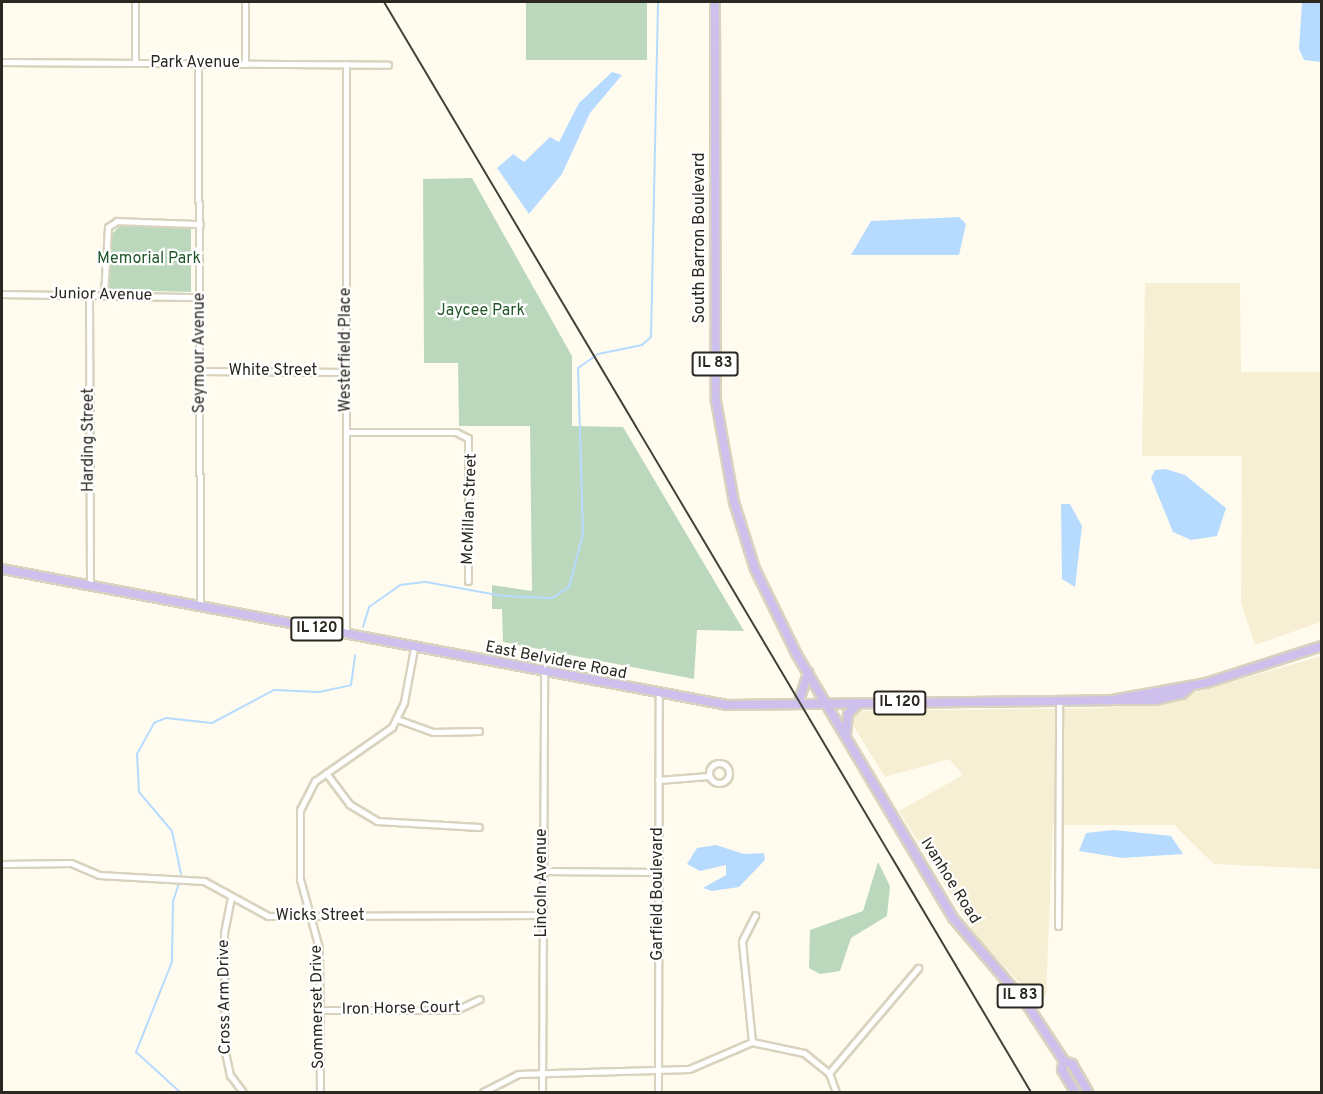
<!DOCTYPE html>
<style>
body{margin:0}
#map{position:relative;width:1323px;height:1094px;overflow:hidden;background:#fffcef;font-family:Overpass,sans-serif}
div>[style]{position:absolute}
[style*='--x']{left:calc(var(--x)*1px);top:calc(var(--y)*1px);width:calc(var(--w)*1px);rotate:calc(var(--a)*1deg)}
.built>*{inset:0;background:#f7efd3}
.green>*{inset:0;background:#bbd8bc;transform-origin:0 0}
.water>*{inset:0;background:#b6dbff}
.stream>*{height:2px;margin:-1px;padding:0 1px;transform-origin:1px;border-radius:1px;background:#b6dbff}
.roads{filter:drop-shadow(2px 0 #d8d3be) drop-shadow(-2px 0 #d8d3be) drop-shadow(0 2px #d8d3be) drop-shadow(0 -2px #d8d3be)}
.street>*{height:5px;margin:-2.5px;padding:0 2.5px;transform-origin:2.5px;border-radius:2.5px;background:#fff}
.street>.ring{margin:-2.5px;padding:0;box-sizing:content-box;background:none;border:5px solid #fff;border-radius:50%}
.primary>*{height:8px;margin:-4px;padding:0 4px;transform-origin:4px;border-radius:4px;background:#cdc0ed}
.rail>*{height:2px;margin:-1px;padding:0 1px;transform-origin:1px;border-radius:1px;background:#424038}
span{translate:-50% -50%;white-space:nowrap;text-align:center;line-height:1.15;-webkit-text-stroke:4.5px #fff;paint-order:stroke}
.shield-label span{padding:2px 4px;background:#fff;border:2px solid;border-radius:4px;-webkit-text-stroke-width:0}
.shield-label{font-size:15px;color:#2a2820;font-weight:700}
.street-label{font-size:16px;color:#2a2820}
.park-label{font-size:16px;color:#22582a}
.frame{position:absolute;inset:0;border:3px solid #2a2820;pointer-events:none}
</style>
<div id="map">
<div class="built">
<i style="clip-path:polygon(1145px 283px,1240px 283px,1241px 372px,1321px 372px,1321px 622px,1255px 645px,1241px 603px,1242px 456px,1142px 456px)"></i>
<i style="clip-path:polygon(1321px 656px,1321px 869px,1214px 864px,1174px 825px,1053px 825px,1046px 995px,1035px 1000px,976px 936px,899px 811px,963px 775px,949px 759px,885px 777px,851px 722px,860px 711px,1102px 708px,1162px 702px)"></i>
</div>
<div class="green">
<i style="left:526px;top:2px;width:121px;height:58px"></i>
<i style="clip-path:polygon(472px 178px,572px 356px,572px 426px,623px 427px,744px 631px,697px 630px,694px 679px,503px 642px,502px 609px,492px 609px,492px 585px,532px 591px,530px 426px,459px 426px,458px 363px,424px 363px,423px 179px)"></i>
<i style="clip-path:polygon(121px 225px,191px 225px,191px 292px,109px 290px,108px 238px)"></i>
<i style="clip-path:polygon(878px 862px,890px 886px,887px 916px,851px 938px,840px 971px,820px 974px,809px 968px,810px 930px,863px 911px)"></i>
</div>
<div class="water">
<i style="clip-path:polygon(1302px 2px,1321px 2px,1321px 62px,1304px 60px,1299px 49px)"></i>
<i style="clip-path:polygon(612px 72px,622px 75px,590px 113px,562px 174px,529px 214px,497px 168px,513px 154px,524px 162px,550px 137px,559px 142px,579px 103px)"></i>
<i style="clip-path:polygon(959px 217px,966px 224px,959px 255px,851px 255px,871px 221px)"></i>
<i style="clip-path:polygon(1166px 469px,1185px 475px,1226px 508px,1217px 536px,1191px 540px,1173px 532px,1151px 478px,1155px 470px)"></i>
<i style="clip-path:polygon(1061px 504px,1070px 504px,1082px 526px,1075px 587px,1062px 579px)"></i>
<i style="clip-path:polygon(1114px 830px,1171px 836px,1183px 854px,1122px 858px,1079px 851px,1086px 833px)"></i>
<i style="clip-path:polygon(716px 845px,744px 854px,764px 853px,765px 860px,739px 887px,712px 891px,703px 888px,726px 875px,726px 865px,700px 871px,687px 864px,697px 848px)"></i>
</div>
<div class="stream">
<i style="--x:363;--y:627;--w:21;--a:-73"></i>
<i style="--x:369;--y:607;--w:38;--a:-35"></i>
<i style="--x:400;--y:585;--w:26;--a:-7"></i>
<i style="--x:426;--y:582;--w:78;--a:10.3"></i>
<i style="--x:503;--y:596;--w:49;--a:2.3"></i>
<i style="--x:552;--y:598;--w:20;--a:-33"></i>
<i style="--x:569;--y:587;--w:55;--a:-75.2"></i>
<i style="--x:583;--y:534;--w:166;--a:-91.7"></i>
<i style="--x:578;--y:368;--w:24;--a:-35"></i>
<i style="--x:598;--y:354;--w:45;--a:-11.6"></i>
<i style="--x:642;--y:345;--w:12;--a:-42"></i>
<i style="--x:651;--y:337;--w:335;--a:-88.8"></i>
<i style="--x:181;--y:874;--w:44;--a:-101.8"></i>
<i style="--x:172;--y:831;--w:51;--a:-130.2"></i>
<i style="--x:139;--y:792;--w:38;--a:-93"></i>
<i style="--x:137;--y:754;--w:35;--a:-61"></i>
<i style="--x:154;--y:723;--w:13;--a:-23"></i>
<i style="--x:166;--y:718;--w:46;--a:6.2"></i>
<i style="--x:212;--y:723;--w:70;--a:-28"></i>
<i style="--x:274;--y:690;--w:45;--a:2.5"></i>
<i style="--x:319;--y:692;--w:33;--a:-12"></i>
<i style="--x:351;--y:685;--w:30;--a:-82"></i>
<i style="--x:179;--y:883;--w:20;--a:108"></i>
<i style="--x:173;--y:902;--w:60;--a:91"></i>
<i style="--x:172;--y:962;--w:97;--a:111.8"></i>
<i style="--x:136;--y:1052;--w:59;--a:42.3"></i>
</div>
<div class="roads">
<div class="street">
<i style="--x:135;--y:2;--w:61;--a:90"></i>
<i style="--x:2;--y:62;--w:386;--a:0.4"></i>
<i style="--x:198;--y:63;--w:544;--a:89.79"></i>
<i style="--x:245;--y:64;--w:62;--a:-90"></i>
<i style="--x:346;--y:64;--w:571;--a:90"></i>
<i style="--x:2;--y:294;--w:198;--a:0.9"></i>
<i style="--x:89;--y:295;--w:291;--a:89.8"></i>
<i style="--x:104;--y:295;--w:68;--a:-86.6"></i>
<i style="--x:108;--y:227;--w:11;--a:-34"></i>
<i style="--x:117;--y:221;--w:83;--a:2.1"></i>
<i style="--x:200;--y:371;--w:146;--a:0.4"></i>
<i style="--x:346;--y:432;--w:110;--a:0"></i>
<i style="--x:456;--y:432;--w:13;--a:27"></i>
<i style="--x:468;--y:438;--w:143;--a:90"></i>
<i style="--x:397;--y:719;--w:38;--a:20"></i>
<i style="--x:433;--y:732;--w:46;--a:-1.2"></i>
<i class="ring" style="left:709px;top:763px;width:15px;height:15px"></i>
<i style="--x:326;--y:773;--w:39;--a:53"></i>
<i style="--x:349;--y:804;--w:33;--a:31"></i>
<i style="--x:377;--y:821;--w:102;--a:3.4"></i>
<i style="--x:658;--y:780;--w:51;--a:-4.5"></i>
<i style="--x:2;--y:864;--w:69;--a:-0.8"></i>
<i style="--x:71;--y:863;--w:30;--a:23"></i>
<i style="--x:99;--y:875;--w:105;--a:3.3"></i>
<i style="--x:204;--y:881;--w:73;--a:28.7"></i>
<i style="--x:268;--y:916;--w:274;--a:-0.2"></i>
<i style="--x:543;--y:871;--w:115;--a:0.5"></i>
<i style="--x:231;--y:897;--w:36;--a:101"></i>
<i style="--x:224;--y:932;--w:120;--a:89.5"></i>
<i style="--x:225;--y:1052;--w:24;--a:78"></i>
<i style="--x:230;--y:1075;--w:21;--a:53"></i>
<i style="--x:1058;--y:926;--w:224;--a:-89.7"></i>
<i style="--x:320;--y:1010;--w:136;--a:0"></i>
<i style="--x:456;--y:1010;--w:26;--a:-25"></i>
<i style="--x:752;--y:1042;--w:101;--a:-95.7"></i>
<i style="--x:742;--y:941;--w:29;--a:-63"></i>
<i style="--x:829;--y:1073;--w:138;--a:-49.7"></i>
<i style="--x:320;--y:1092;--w:144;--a:-90.4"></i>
<i style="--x:319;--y:948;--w:72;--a:-105.4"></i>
<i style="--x:300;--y:879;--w:69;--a:-90"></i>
<i style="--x:300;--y:810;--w:33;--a:-63"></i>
<i style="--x:315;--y:781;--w:94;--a:-35"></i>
<i style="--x:392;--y:727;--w:28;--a:-64"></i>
<i style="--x:404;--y:702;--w:55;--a:-79.5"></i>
<i style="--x:483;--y:1092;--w:39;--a:-27"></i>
<i style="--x:518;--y:1074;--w:171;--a:-1.7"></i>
<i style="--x:689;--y:1069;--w:69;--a:-23.2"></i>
<i style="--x:752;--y:1042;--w:53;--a:11.9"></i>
<i style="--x:804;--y:1053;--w:32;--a:39"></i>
<i style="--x:829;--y:1073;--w:20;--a:70"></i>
<i style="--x:542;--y:1092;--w:418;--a:-89.7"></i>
<i style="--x:658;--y:1092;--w:396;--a:-89.9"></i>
</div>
<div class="primary">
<i style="--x:715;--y:2;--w:399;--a:89.9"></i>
<i style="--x:716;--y:401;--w:103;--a:79.9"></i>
<i style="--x:734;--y:502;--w:70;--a:72.6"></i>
<i style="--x:755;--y:569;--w:96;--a:64"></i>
<i style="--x:797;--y:655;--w:306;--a:59.3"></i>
<i style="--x:953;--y:918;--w:116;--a:49.6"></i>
<i style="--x:1028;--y:1006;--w:66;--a:56.8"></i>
<i style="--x:2;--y:569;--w:738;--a:10.62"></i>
<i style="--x:727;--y:705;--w:385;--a:-0.7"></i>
<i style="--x:1112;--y:700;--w:96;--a:-10.3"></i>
<i style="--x:1206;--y:683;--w:122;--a:-17.7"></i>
<i style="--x:1112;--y:700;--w:43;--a:0"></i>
<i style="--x:1155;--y:700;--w:28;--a:-13"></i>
<i style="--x:1182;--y:694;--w:12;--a:-42"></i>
<i style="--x:798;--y:704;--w:33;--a:-72"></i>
<i style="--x:846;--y:734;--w:20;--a:-84"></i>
<i style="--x:848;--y:714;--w:14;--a:-45"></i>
<i style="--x:1064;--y:1061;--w:9;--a:21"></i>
<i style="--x:1072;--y:1064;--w:32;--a:60"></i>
<i style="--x:1064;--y:1061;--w:9;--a:103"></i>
<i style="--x:1062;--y:1070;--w:26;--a:59"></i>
</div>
</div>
<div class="rail">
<i style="--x:384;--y:2;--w:1268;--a:59.31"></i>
</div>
<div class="shield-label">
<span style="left:715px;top:364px">IL 83</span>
<span style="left:317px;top:629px">IL 120</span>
<span style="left:900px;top:703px">IL 120</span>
<span style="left:1020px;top:996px">IL 83</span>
</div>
<div class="street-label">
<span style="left:195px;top:63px">Park Avenue</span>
<span style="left:700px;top:238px;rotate:-90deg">South Barron Boulevard</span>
<span style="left:101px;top:295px;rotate:1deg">Junior Avenue</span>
<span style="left:346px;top:350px;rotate:-90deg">Westerfield Place</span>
<span style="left:200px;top:353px;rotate:-90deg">Seymour Avenue</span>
<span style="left:273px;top:371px">White Street</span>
<span style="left:89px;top:440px;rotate:-90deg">Harding Street</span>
<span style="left:470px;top:509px;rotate:-88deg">McMillan Street</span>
<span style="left:556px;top:661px;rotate:11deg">East Belvidere Road</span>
<span style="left:950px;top:881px;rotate:58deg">Ivanhoe Road</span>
<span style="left:542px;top:883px;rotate:-90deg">Lincoln Avenue</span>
<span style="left:658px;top:894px;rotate:-90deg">Garfield Boulevard</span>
<span style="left:320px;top:916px">Wicks Street</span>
<span style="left:225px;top:997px;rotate:-91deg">Cross Arm Drive</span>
<span style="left:318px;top:1007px;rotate:-91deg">Sommerset Drive</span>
<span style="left:401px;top:1009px;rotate:-1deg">Iron Horse Court</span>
</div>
<div class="park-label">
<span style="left:149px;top:259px">Memorial Park</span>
<span style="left:481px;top:311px">Jaycee Park</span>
</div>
<div class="frame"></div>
</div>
